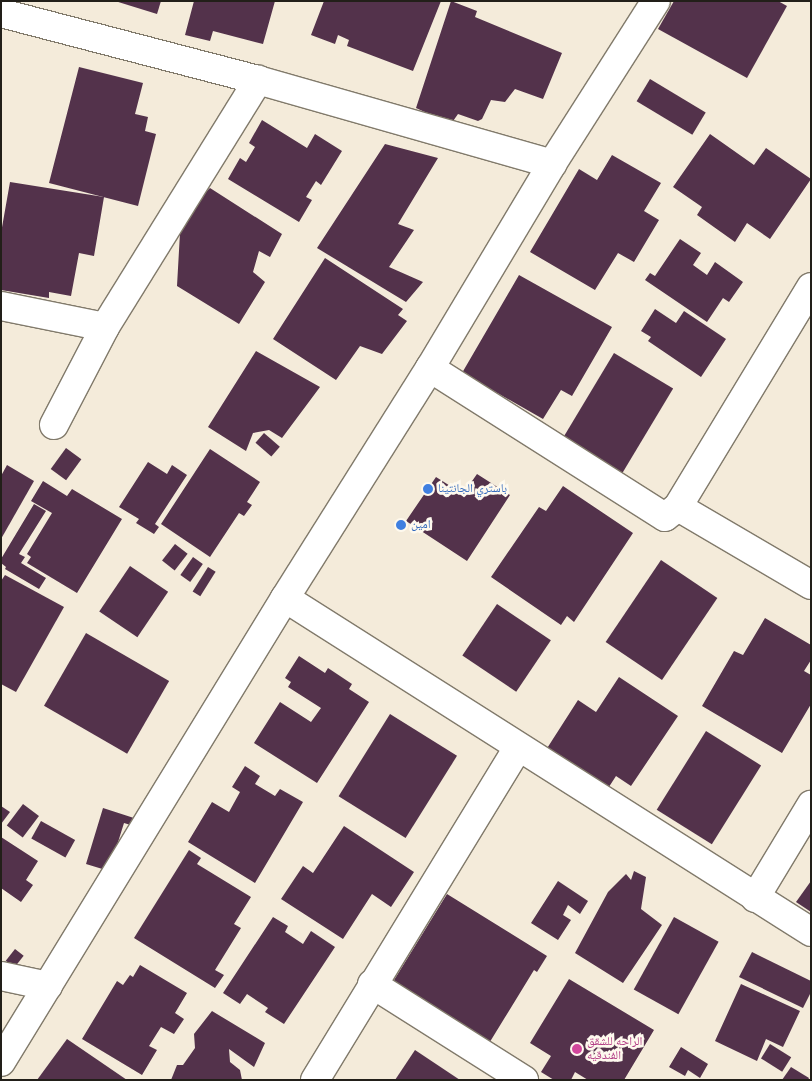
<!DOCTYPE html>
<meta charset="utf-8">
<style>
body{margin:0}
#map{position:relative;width:812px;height:1081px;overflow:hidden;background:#f4ebda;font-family:Arial,"Noto Naskh Arabic",sans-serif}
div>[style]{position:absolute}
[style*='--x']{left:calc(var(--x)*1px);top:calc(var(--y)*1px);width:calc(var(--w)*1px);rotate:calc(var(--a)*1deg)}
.building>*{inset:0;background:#53324b;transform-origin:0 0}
.roads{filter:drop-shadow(1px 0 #817a6b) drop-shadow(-1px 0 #817a6b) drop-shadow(0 1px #817a6b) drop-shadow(0 -1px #817a6b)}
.minor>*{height:28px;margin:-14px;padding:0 14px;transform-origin:14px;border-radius:14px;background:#fff}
.dots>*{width:14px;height:14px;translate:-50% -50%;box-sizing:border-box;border:2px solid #fef9ee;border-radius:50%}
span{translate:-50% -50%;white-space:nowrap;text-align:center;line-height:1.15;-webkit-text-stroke:5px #fef9ee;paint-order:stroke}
.shop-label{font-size:12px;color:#366cbe}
.left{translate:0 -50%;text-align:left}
.hotel-label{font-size:12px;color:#b23c85}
.frame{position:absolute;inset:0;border:2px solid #221f19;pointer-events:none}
</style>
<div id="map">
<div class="building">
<i style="clip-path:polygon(115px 1px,161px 1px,157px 14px)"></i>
<i style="clip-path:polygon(194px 1px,275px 1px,263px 44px,213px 31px,210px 41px,185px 35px)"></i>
<i style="clip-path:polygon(324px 1px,441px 1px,413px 71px,347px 46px,349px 40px,338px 35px,335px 44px,311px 35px)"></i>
<i style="clip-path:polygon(451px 1px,477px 11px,475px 17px,562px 53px,543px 99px,515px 89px,505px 102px,491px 100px,482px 119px,478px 121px,458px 114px,451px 124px,416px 108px)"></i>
<i style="clip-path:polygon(674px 1px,778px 1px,787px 6px,747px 78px,658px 29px)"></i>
<i style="clip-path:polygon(79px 67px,143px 83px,135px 114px,148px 117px,145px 131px,156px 134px,138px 206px,49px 183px)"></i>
<i style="left:650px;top:79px;width:65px;height:26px;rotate:31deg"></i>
<i style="clip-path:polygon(262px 120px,307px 148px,315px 134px,342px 151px,321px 185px,316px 181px,306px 197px,312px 200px,299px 222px,228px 179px,240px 158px,246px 162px,255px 147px,249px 143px)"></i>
<i style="clip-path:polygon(710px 134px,754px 165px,766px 148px,811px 179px,770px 239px,747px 223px,735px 242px,697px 215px,702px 207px,673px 187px)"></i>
<i style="clip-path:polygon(385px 144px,438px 158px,398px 224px,414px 230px,389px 267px,423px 282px,406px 302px,317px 248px)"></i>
<i style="clip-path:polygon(612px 155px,661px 183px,644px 211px,659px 220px,634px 262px,618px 253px,595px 290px,530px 252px,579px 169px,597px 180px)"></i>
<i style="clip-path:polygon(10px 182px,104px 197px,94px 256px,79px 253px,71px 296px,49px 292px,49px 298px,1px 290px,1px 233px)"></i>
<i style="clip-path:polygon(210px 188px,282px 234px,270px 257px,259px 251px,253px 272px,265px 282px,239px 324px,177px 286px,181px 215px)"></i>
<i style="clip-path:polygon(680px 239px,701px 253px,693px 265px,707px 275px,715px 262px,743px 282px,729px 302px,723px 298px,707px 322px,645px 280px,650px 273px,655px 276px)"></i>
<i style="clip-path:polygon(325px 258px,403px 309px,398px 315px,407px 321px,382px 354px,360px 346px,336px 380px,273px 339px)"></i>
<i style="clip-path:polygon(519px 275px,612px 327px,572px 396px,561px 390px,543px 419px,462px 373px)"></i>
<i style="clip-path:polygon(655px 309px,676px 323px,684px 311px,726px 339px,701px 377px,648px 341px,651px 337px,641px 331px)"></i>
<i style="clip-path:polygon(256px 351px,320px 387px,282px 438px,269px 430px,253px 433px,246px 451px,208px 427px)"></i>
<i style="left:614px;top:353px;width:69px;height:100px;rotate:31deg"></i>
<i style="left:264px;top:433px;width:21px;height:13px;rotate:41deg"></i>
<i style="left:66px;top:448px;width:19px;height:26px;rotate:36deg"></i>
<i style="clip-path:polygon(210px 449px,260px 482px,247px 502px,252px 505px,244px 516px,239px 513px,210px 557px,161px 524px)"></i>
<i style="clip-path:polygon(148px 462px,167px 474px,172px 465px,187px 475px,155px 524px,159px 527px,154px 534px,136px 523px,139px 519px,119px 507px)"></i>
<i style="clip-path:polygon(7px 465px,34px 481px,1px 539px,1px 476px)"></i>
<i style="clip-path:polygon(477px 474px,510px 495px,467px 561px,406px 521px,436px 477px,463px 494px)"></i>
<i style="clip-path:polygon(43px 481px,67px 496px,72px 489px,122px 519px,77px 593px,27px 563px,31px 557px,27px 554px,52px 513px,31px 501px)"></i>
<i style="clip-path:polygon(563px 486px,633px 533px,574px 622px,567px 616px,561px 625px,491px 577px,539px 507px,546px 511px)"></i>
<i style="clip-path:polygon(34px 504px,46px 511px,19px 554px,25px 557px,21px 563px,46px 578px,39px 589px,5px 569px,6px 567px,1px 563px,1px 559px)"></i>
<i style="left:175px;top:544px;width:16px;height:21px;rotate:38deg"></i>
<i style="left:193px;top:557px;width:12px;height:22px;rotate:35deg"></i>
<i style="left:661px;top:560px;width:68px;height:99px;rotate:34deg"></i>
<i style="left:130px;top:566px;width:46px;height:55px;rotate:34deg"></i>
<i style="left:208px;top:567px;width:9px;height:29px;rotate:32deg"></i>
<i style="clip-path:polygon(5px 575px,64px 607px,16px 692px,1px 684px,1px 581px)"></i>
<i style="left:497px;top:604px;width:65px;height:62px;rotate:34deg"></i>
<i style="clip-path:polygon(765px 618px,811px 645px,811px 660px,804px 671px,811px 675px,811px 704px,782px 753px,702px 706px,734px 651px,743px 655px)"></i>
<i style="left:86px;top:633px;width:96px;height:84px;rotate:30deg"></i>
<i style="clip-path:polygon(299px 656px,325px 673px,328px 668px,352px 684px,349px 689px,369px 702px,317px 783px,254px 743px,280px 702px,311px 722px,321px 708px,288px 687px,291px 682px,285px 678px)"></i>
<i style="clip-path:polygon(619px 677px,678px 716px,631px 786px,616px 776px,605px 793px,544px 753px,578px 700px,596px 712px)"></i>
<i style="left:390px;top:714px;width:79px;height:97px;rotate:32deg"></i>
<i style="left:706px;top:731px;width:65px;height:93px;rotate:32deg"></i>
<i style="clip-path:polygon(245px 766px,260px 776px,255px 784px,275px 796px,280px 789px,303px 802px,255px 883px,188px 842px,212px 802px,229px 812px,240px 792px,232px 787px)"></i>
<i style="left:23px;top:804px;width:20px;height:27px;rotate:37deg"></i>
<i style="clip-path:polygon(1px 806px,10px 812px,1px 824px)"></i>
<i style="clip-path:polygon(103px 808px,137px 819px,134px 826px,124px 823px,109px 871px,86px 864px)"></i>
<i style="left:41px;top:821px;width:39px;height:20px;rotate:29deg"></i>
<i style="clip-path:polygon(344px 826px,414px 872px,391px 907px,372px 894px,343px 939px,281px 899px,303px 866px,313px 873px)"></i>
<i style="clip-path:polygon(1px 837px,38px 861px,26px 880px,33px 885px,21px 902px,1px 888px)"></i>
<i style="clip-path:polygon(189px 850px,201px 858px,197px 864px,251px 897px,234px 924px,241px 928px,215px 970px,224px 975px,215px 988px,134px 938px)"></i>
<i style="clip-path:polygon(634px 871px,646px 877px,641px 909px,662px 925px,623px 983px,575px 953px,608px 892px,626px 874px,631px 880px)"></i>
<i style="clip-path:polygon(558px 881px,588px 901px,580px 914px,568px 905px,563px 915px,571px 920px,558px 940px,531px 923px)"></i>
<i style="clip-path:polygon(811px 881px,811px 912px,796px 902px)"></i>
<i style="clip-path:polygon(447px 894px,547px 956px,537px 972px,534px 970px,488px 1045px,391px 985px)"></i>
<i style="clip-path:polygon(273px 917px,288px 926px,285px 932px,303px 944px,311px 931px,335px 947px,284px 1024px,265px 1012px,268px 1008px,247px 994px,240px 1004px,223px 993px)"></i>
<i style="left:674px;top:917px;width:51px;height:83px;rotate:29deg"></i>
<i style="left:15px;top:949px;width:11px;height:15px;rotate:38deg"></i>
<i style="clip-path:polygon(752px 952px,811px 981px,811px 992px,803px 1008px,739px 977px)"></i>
<i style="clip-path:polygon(140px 965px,187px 993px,175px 1013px,184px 1019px,174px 1034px,161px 1027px,149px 1046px,157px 1050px,142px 1075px,82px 1039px,117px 981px,123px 985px,130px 975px,133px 977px)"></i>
<i style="clip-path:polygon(569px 979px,654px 1030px,624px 1080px,588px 1080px,575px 1072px,571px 1080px,554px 1080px,541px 1072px,551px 1056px,530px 1043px)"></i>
<i style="clip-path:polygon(741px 984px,800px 1011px,783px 1047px,766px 1039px,757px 1061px,715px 1041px)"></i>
<i style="clip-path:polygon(212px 1011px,265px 1043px,254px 1067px,229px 1049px,230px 1062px,240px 1070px,242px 1080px,171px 1080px,177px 1065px,183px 1065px,195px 1048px,194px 1034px)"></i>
<i style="clip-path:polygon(67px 1039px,127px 1080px,37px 1080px)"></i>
<i style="left:770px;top:1044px;width:25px;height:17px;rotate:32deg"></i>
<i style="clip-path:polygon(681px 1047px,708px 1064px,700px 1078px,688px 1070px,685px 1076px,669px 1067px)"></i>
<i style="clip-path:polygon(415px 1050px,460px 1080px,395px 1080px)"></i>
<i style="clip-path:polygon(791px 1067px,809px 1078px,808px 1080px,782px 1080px)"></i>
</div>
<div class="roads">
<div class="minor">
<i style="--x:1;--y:13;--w:266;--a:14.6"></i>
<i style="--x:258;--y:80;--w:306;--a:15.9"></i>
<i style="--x:811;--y:287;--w:257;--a:121.2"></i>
<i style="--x:678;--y:507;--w:154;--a:30.4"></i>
<i style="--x:1;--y:306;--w:106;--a:11.4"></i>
<i style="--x:430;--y:368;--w:278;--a:32.4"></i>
<i style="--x:665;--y:517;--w:16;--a:-38"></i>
<i style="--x:54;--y:425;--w:110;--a:-62.5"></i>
<i style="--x:105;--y:327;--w:291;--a:-58.2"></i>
<i style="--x:285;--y:598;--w:623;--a:32.41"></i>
<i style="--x:755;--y:898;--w:109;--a:-58.9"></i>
<i style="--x:1;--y:976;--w:48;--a:12"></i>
<i style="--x:372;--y:984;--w:180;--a:32.3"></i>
<i style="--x:1;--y:1062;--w:544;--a:-58.53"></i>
<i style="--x:285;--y:598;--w:272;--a:-57.8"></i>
<i style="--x:430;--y:368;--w:238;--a:-59.1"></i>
<i style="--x:552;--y:164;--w:193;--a:-57.5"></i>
<i style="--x:315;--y:1080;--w:389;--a:-58.6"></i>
</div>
</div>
<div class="dots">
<i style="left:428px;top:489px;background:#3f7fe0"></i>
<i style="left:401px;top:525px;background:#3f7fe0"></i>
<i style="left:577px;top:1049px;background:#d1479c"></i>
</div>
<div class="shop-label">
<span class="left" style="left:438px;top:489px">باستري الجانتينا</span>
<span class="left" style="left:411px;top:525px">امين</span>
</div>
<div class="hotel-label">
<span class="left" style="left:587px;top:1049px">الراحه للشقق<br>الفندقيه</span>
</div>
<div class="frame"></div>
</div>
